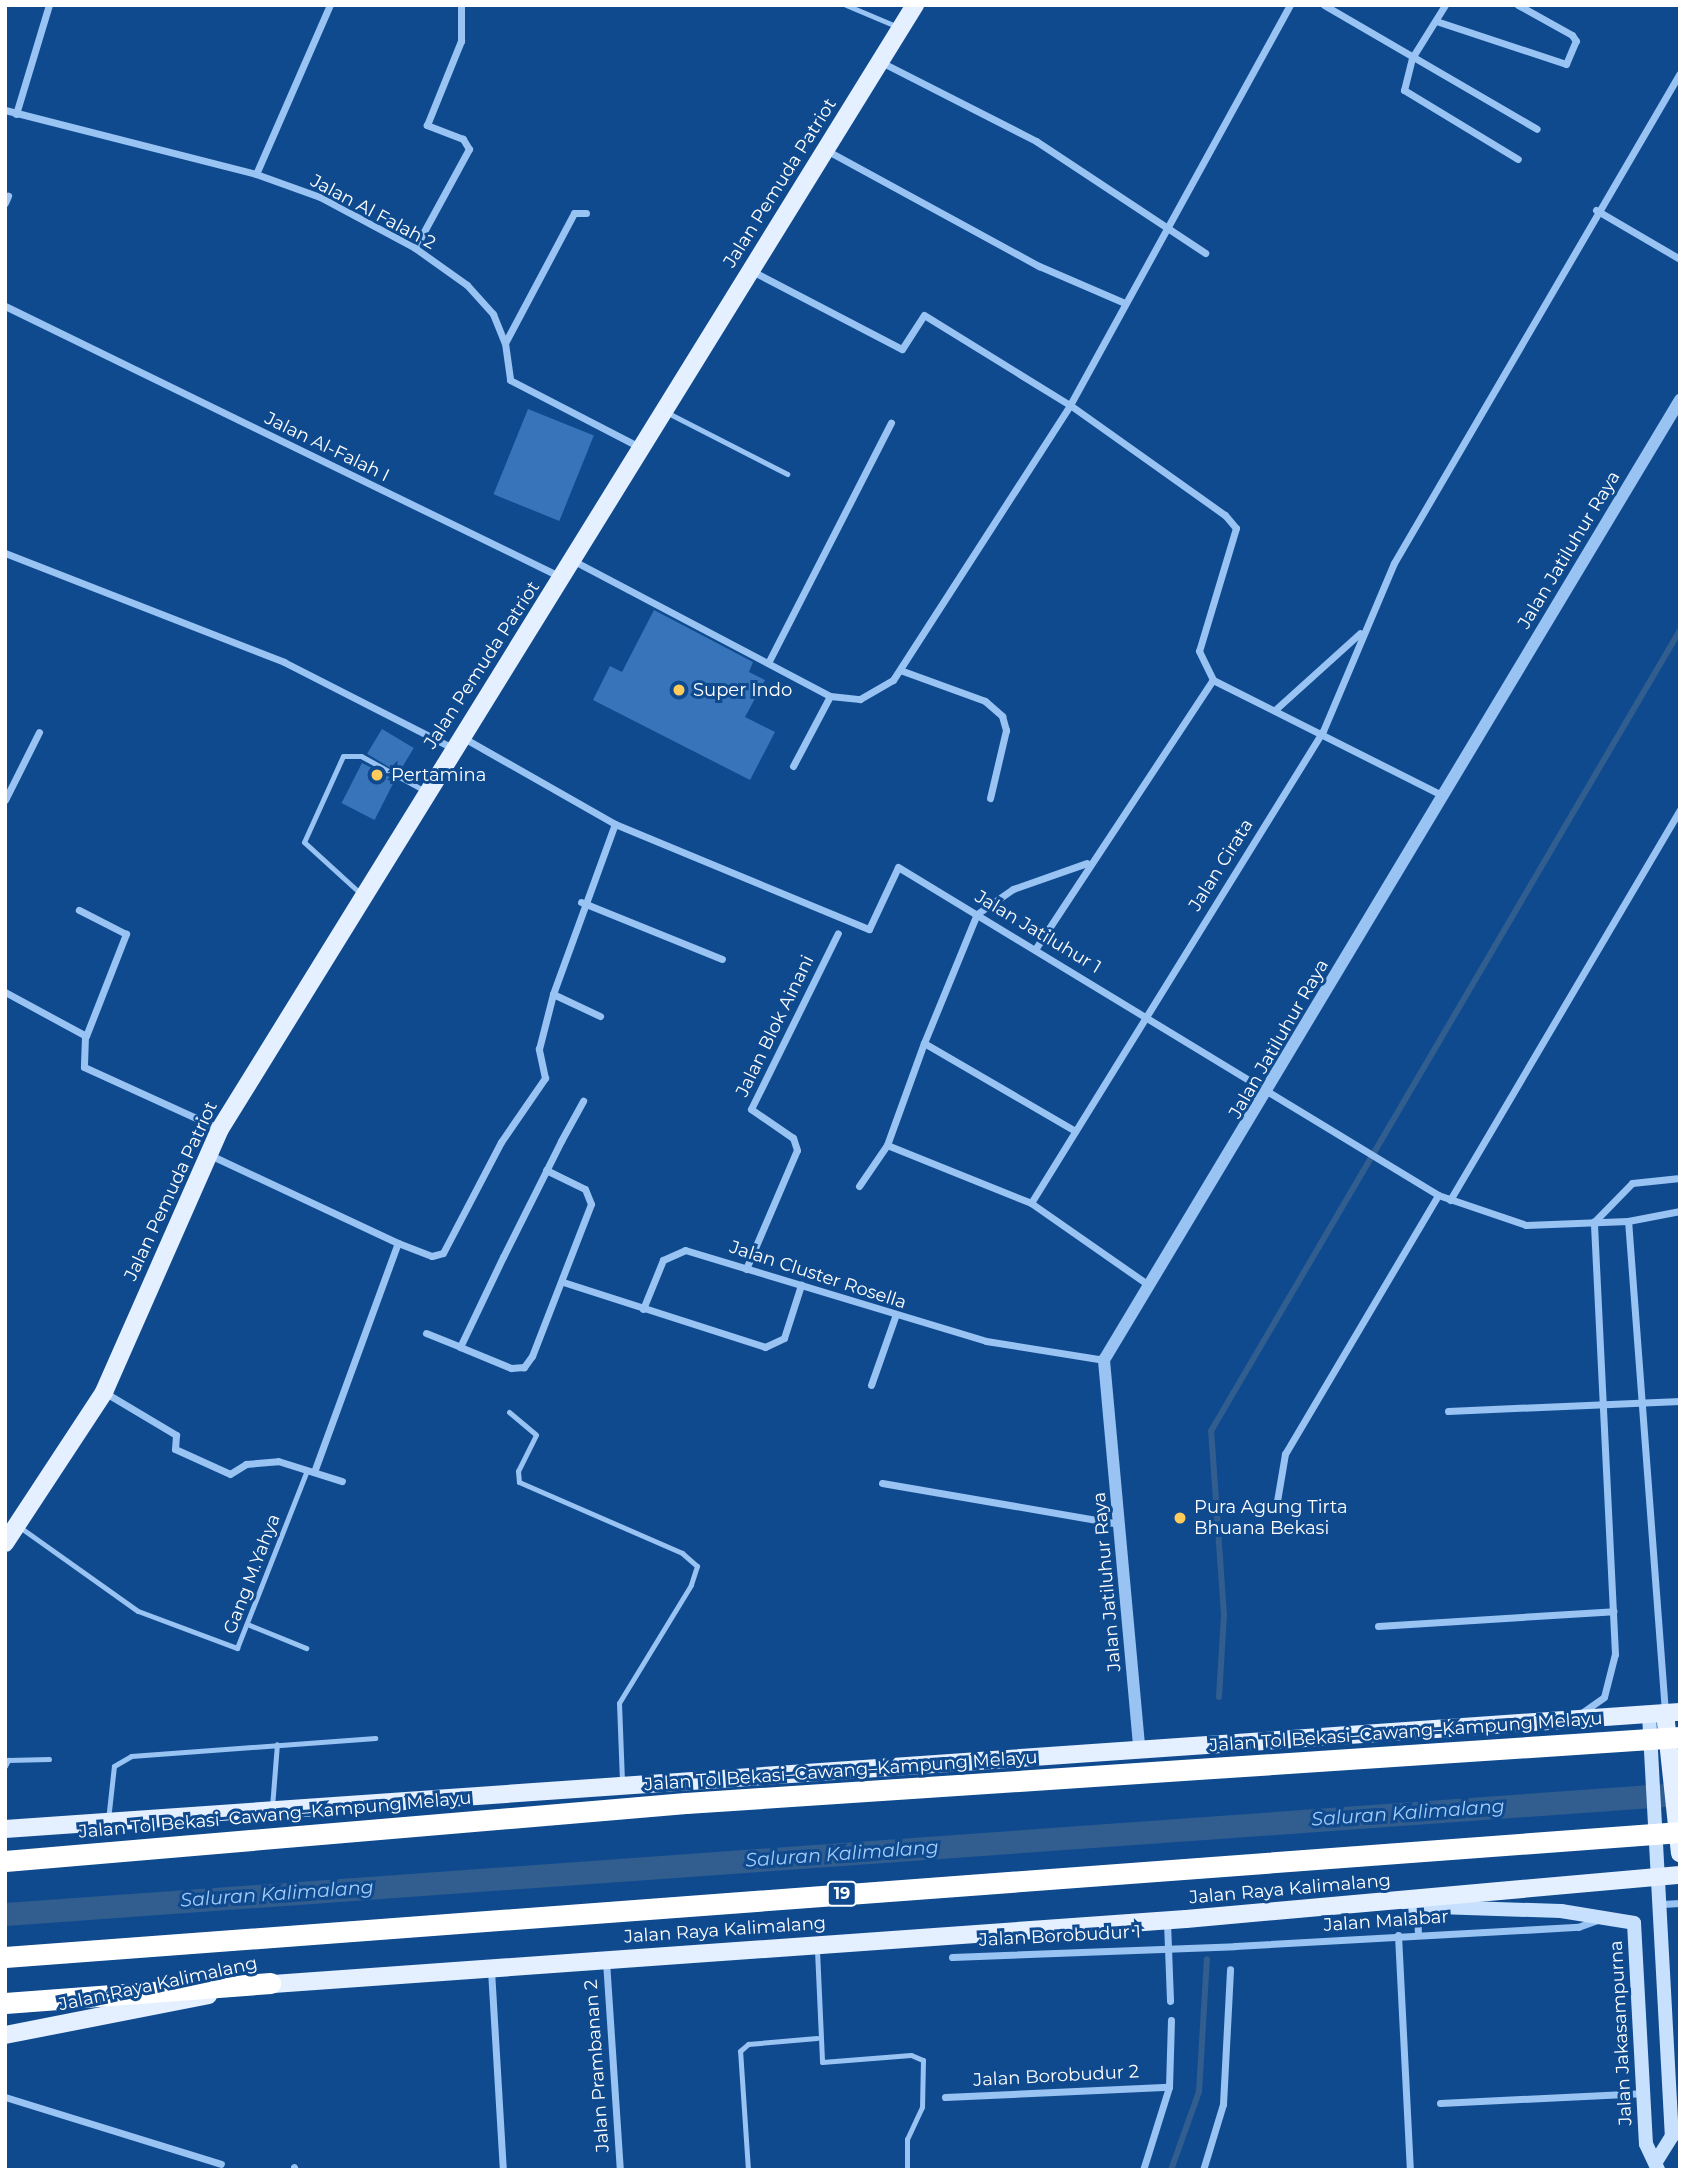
<!DOCTYPE html>
<meta charset="utf-8">
<style>
body{margin:0}
#map{position:relative;width:1685px;height:2175px;overflow:hidden;background:#0f4a8f;font-family:Montserrat,sans-serif}
div>[style]{position:absolute}
[style*='--x']{left:calc(var(--x)*1px);top:calc(var(--y)*1px);width:calc(var(--w)*1px);rotate:calc(var(--a)*1deg)}
.stream>*{height:6px;margin:-3px;padding:0 3px;transform-origin:3px;border-radius:3px;background:#315d8f}
.canal>*{height:23px;margin:-11.5px;padding:0 11.5px;transform-origin:11.5px;border-radius:11.5px;background:#315d8f}
.building>*{inset:0;background:#3774b9;transform-origin:0 0}
.service>*{height:5px;margin:-2.5px;padding:0 2.5px;transform-origin:2.5px;border-radius:2.5px;background:#98c3f3}
.minor>*{height:7px;margin:-3.5px;padding:0 3.5px;transform-origin:3.5px;border-radius:3.5px;background:#98c3f3}
.tertiary>*{height:12px;margin:-6px;padding:0 6px;transform-origin:6px;border-radius:6px;background:#98c3f3}
.secondary>*{height:14px;margin:-7px;padding:0 7px;transform-origin:7px;border-radius:7px;background:#c7e0fd}
.primary>*{height:18px;margin:-9px;padding:0 9px;transform-origin:9px;border-radius:9px;background:#e4efff}
.motorway>*{height:21px;margin:-10.5px;padding:0 10.5px;transform-origin:10.5px;border-radius:10.5px;background:#fff}
.motorway-bridge>*{height:21px;margin:-10.5px;padding:0 10.5px;transform-origin:10.5px;border-radius:10.5px;background:#fff}
.dots>*{width:19px;height:19px;translate:-50% -50%;box-sizing:border-box;border:4px solid #0f4a8f;border-radius:50%}
span{translate:-50% -50%;white-space:nowrap;text-align:center;line-height:1.15;-webkit-text-stroke:6px #0f4a8f;paint-order:stroke}
.shield-label span{padding:2px 5px;background:#0f4a8f;border:2px solid;border-radius:5px;-webkit-text-stroke-width:0}
.shield-label{font-size:16px;color:#fff;font-weight:700}
.street-label{font-size:18px;color:#fff}
.poi-label{font-size:18px;color:#fff}
.left{translate:0 -50%;text-align:left}
.water-label{font-size:19px;color:#a4cdfa;font-style:italic}
.frame{position:absolute;inset:0;border:7px solid #fff;pointer-events:none}
</style>
<div id="map">
<div class="stream">
<i style="--x:1219;--y:1697;--w:82;--a:-86.5"></i>
<i style="--x:1224;--y:1615;--w:184;--a:-94"></i>
<i style="--x:1211;--y:1431;--w:928;--a:-59.65"></i>
<i style="--x:1171;--y:2170;--w:83;--a:-70.3"></i>
<i style="--x:1199;--y:2092;--w:133;--a:-86.6"></i>
</div>
<div class="canal">
<i style="--x:5;--y:1914;--w:1679;--a:-4.1"></i>
</div>
<div class="building">
<i style="left:528px;top:409px;width:71px;height:92px;rotate:22deg"></i>
<i style="clip-path:polygon(654px 610px,753px 662px,749px 672px,765px 680px,745px 717px,775px 732px,750px 780px,593px 700px,610px 666px,622px 672px)"></i>
<i style="left:382px;top:729px;width:37px;height:29px;rotate:31deg"></i>
<i style="left:362px;top:763px;width:37px;height:45px;rotate:27deg"></i>
</div>
<div class="service">
<i style="--x:846;--y:5;--w:56;--a:22.9"></i>
<i style="--x:668;--y:413;--w:134;--a:27.1"></i>
<i style="--x:361;--y:894;--w:77;--a:-137.6"></i>
<i style="--x:304;--y:842;--w:94;--a:-65.6"></i>
<i style="--x:343;--y:756;--w:18;--a:0"></i>
<i style="--x:361;--y:756;--w:73;--a:28.7"></i>
<i style="--x:509;--y:1412;--w:35;--a:40"></i>
<i style="--x:536;--y:1435;--w:40;--a:116.6"></i>
<i style="--x:518;--y:1471;--w:11;--a:85"></i>
<i style="--x:519;--y:1482;--w:178;--a:23.5"></i>
<i style="--x:682;--y:1553;--w:20;--a:41"></i>
<i style="--x:697;--y:1566;--w:20;--a:108"></i>
<i style="--x:691;--y:1585;--w:138;--a:121.4"></i>
<i style="--x:619;--y:1703;--w:79;--a:87.8"></i>
<i style="--x:21;--y:1528;--w:143;--a:35.4"></i>
<i style="--x:138;--y:1611;--w:106;--a:20.5"></i>
<i style="--x:237;--y:1648;--w:191;--a:-68.5"></i>
<i style="--x:247;--y:1624;--w:64;--a:22.1"></i>
<i style="--x:5;--y:1766;--w:7;--a:-63"></i>
<i style="--x:8;--y:1760;--w:41;--a:-1.4"></i>
<i style="--x:272;--y:1807;--w:63;--a:-85.5"></i>
<i style="--x:108;--y:1820;--w:54;--a:-83.7"></i>
<i style="--x:114;--y:1766;--w:20;--a:-30"></i>
<i style="--x:131;--y:1756;--w:245;--a:-4.2"></i>
<i style="--x:817;--y:1950;--w:112;--a:87.4"></i>
<i style="--x:822;--y:2062;--w:89;--a:-4.5"></i>
<i style="--x:911;--y:2055;--w:13;--a:23"></i>
<i style="--x:923;--y:2060;--w:47;--a:91.2"></i>
<i style="--x:922;--y:2107;--w:35;--a:115"></i>
<i style="--x:907;--y:2139;--w:31;--a:90"></i>
<i style="--x:748;--y:2170;--w:119;--a:-93.8"></i>
<i style="--x:740;--y:2051;--w:11;--a:-41"></i>
<i style="--x:748;--y:2044;--w:69;--a:-5"></i>
</div>
<div class="minor">
<i style="--x:1324;--y:5;--w:246;--a:30.2"></i>
<i style="--x:1445;--y:5;--w:62;--a:121.9"></i>
<i style="--x:1412;--y:58;--w:33;--a:104"></i>
<i style="--x:1404;--y:90;--w:133;--a:31.2"></i>
<i style="--x:1436;--y:21;--w:137;--a:18.3"></i>
<i style="--x:1566;--y:64;--w:25;--a:-67"></i>
<i style="--x:1576;--y:41;--w:7;--a:-124"></i>
<i style="--x:1572;--y:35;--w:62;--a:-150.9"></i>
<i style="--x:881;--y:62;--w:174;--a:27"></i>
<i style="--x:1036;--y:141;--w:203;--a:33.5"></i>
<i style="--x:5;--y:110;--w:259;--a:14.3"></i>
<i style="--x:256;--y:174;--w:68;--a:19.8"></i>
<i style="--x:320;--y:197;--w:108;--a:28.2"></i>
<i style="--x:415;--y:248;--w:64;--a:35.4"></i>
<i style="--x:467;--y:285;--w:39;--a:48"></i>
<i style="--x:493;--y:314;--w:31;--a:68"></i>
<i style="--x:505;--y:343;--w:37;--a:82"></i>
<i style="--x:510;--y:380;--w:145;--a:27.4"></i>
<i style="--x:16;--y:114;--w:114;--a:-73.2"></i>
<i style="--x:826;--y:150;--w:243;--a:28.6"></i>
<i style="--x:1039;--y:266;--w:94;--a:23.3"></i>
<i style="--x:256;--y:174;--w:184;--a:-66.4"></i>
<i style="--x:5;--y:203;--w:8;--a:-67"></i>
<i style="--x:1596;--y:210;--w:97;--a:30.3"></i>
<i style="--x:415;--y:248;--w:113;--a:-61.4"></i>
<i style="--x:469;--y:149;--w:12;--a:-121"></i>
<i style="--x:463;--y:139;--w:39;--a:-159"></i>
<i style="--x:427;--y:125;--w:91;--a:-68"></i>
<i style="--x:461;--y:41;--w:36;--a:-90"></i>
<i style="--x:752;--y:271;--w:169;--a:27.5"></i>
<i style="--x:902;--y:349;--w:40;--a:-57.1"></i>
<i style="--x:924;--y:315;--w:172;--a:31.7"></i>
<i style="--x:1070;--y:405;--w:190;--a:35.4"></i>
<i style="--x:1225;--y:515;--w:17;--a:50"></i>
<i style="--x:1236;--y:528;--w:128;--a:106.7"></i>
<i style="--x:1199;--y:651;--w:32;--a:64"></i>
<i style="--x:1213;--y:680;--w:254;--a:26.7"></i>
<i style="--x:5;--y:306;--w:619;--a:25.99"></i>
<i style="--x:505;--y:343;--w:147;--a:-62"></i>
<i style="--x:574;--y:213;--w:12;--a:0"></i>
<i style="--x:5;--y:553;--w:300;--a:21.3"></i>
<i style="--x:284;--y:662;--w:190;--a:27"></i>
<i style="--x:574;--y:561;--w:289;--a:27.8"></i>
<i style="--x:830;--y:696;--w:30;--a:6"></i>
<i style="--x:860;--y:699;--w:38;--a:-30"></i>
<i style="--x:893;--y:680;--w:327;--a:-57.2"></i>
<i style="--x:1070;--y:405;--w:457;--a:-61.2"></i>
<i style="--x:768;--y:663;--w:270;--a:-62.9"></i>
<i style="--x:900;--y:670;--w:90;--a:20"></i>
<i style="--x:985;--y:701;--w:23;--a:41"></i>
<i style="--x:1002;--y:716;--w:15;--a:74"></i>
<i style="--x:1006;--y:730;--w:70;--a:103.2"></i>
<i style="--x:1276;--y:709;--w:113;--a:-42.1"></i>
<i style="--x:462;--y:737;--w:176;--a:29.6"></i>
<i style="--x:615;--y:824;--w:275;--a:22.5"></i>
<i style="--x:869;--y:929;--w:68;--a:-64.9"></i>
<i style="--x:898;--y:867;--w:632;--a:31.27"></i>
<i style="--x:1438;--y:1195;--w:93;--a:18.8"></i>
<i style="--x:1526;--y:1225;--w:102;--a:-2.2"></i>
<i style="--x:793;--y:766;--w:79;--a:-62.1"></i>
<i style="--x:5;--y:800;--w:76;--a:-63.4"></i>
<i style="--x:581;--y:902;--w:152;--a:22"></i>
<i style="--x:1036;--y:948;--w:321;--a:-56.6"></i>
<i style="--x:5;--y:992;--w:92;--a:28.5"></i>
<i style="--x:86;--y:1036;--w:110;--a:-68.6"></i>
<i style="--x:126;--y:934;--w:53;--a:-152.9"></i>
<i style="--x:553;--y:994;--w:52;--a:25.1"></i>
<i style="--x:85;--y:1036;--w:31;--a:92"></i>
<i style="--x:84;--y:1067;--w:149;--a:24.5"></i>
<i style="--x:924;--y:1043;--w:139;--a:-67.7"></i>
<i style="--x:977;--y:914;--w:44;--a:-34.8"></i>
<i style="--x:1013;--y:889;--w:78;--a:-19.4"></i>
<i style="--x:887;--y:1145;--w:155;--a:21.9"></i>
<i style="--x:1031;--y:1203;--w:555;--a:-58.26"></i>
<i style="--x:1323;--y:731;--w:182;--a:-67.1"></i>
<i style="--x:1394;--y:563;--w:567;--a:-59.73"></i>
<i style="--x:210;--y:1155;--w:208;--a:25.1"></i>
<i style="--x:398;--y:1243;--w:36;--a:21"></i>
<i style="--x:432;--y:1256;--w:11;--a:-15"></i>
<i style="--x:443;--y:1253;--w:125;--a:-62.4"></i>
<i style="--x:501;--y:1142;--w:78;--a:-55.5"></i>
<i style="--x:545;--y:1078;--w:30;--a:-102"></i>
<i style="--x:539;--y:1049;--w:57;--a:-75.7"></i>
<i style="--x:553;--y:994;--w:181;--a:-70"></i>
<i style="--x:546;--y:1170;--w:43;--a:26"></i>
<i style="--x:585;--y:1189;--w:16;--a:68"></i>
<i style="--x:591;--y:1204;--w:163;--a:111.2"></i>
<i style="--x:532;--y:1356;--w:14;--a:126"></i>
<i style="--x:524;--y:1367;--w:13;--a:176"></i>
<i style="--x:511;--y:1368;--w:55;--a:-157.6"></i>
<i style="--x:460;--y:1347;--w:100;--a:-64.5"></i>
<i style="--x:503;--y:1257;--w:130;--a:-63.4"></i>
<i style="--x:561;--y:1141;--w:46;--a:-61.2"></i>
<i style="--x:859;--y:1186;--w:50;--a:-55.7"></i>
<i style="--x:887;--y:1145;--w:109;--a:-70.1"></i>
<i style="--x:924;--y:1043;--w:175;--a:30.2"></i>
<i style="--x:1450;--y:1200;--w:453;--a:-59.5"></i>
<i style="--x:1031;--y:1203;--w:145;--a:34.9"></i>
<i style="--x:746;--y:1269;--w:129;--a:-66.8"></i>
<i style="--x:797;--y:1150;--w:13;--a:-108"></i>
<i style="--x:793;--y:1138;--w:51;--a:-145.4"></i>
<i style="--x:751;--y:1109;--w:196;--a:-63.7"></i>
<i style="--x:563;--y:1282;--w:212;--a:17.8"></i>
<i style="--x:765;--y:1347;--w:21;--a:-25"></i>
<i style="--x:784;--y:1338;--w:56;--a:-72.2"></i>
<i style="--x:643;--y:1309;--w:53;--a:-67.8"></i>
<i style="--x:663;--y:1260;--w:24;--a:-24"></i>
<i style="--x:685;--y:1250;--w:314;--a:16.8"></i>
<i style="--x:986;--y:1341;--w:120;--a:9.1"></i>
<i style="--x:426;--y:1333;--w:37;--a:22"></i>
<i style="--x:871;--y:1385;--w:72;--a:-70.6"></i>
<i style="--x:104;--y:1392;--w:84;--a:30.8"></i>
<i style="--x:176;--y:1435;--w:14;--a:94"></i>
<i style="--x:175;--y:1449;--w:60;--a:24.4"></i>
<i style="--x:230;--y:1474;--w:19;--a:-32"></i>
<i style="--x:246;--y:1464;--w:32;--a:-5"></i>
<i style="--x:278;--y:1461;--w:67;--a:17.4"></i>
<i style="--x:1448;--y:1411;--w:232;--a:-2.5"></i>
<i style="--x:314;--y:1472;--w:244;--a:-69.9"></i>
<i style="--x:882;--y:1483;--w:241;--a:9.8"></i>
<i style="--x:1276;--y:1507;--w:54;--a:-80.4"></i>
<i style="--x:1285;--y:1454;--w:301;--a:-59.4"></i>
<i style="--x:1378;--y:1626;--w:236;--a:-3.6"></i>
<i style="--x:1665;--y:1712;--w:492;--a:-94.3"></i>
<i style="--x:1628;--y:1221;--w:53;--a:-10.9"></i>
<i style="--x:1580;--y:1714;--w:29;--a:-35"></i>
<i style="--x:1604;--y:1697;--w:44;--a:-75.7"></i>
<i style="--x:1615;--y:1654;--w:433;--a:-92.8"></i>
<i style="--x:1594;--y:1222;--w:54;--a:-45.7"></i>
<i style="--x:1632;--y:1183;--w:48;--a:-5.9"></i>
<i style="--x:1662;--y:1904;--w:18;--a:-3"></i>
<i style="--x:1417;--y:1907;--w:27;--a:88"></i>
<i style="--x:1167;--y:1922;--w:79;--a:87.8"></i>
<i style="--x:1398;--y:1935;--w:235;--a:87.1"></i>
<i style="--x:952;--y:1957;--w:283;--a:-2.2"></i>
<i style="--x:1235;--y:1946;--w:344;--a:-3.2"></i>
<i style="--x:1578;--y:1927;--w:20;--a:-20"></i>
<i style="--x:606;--y:1961;--w:209;--a:86.2"></i>
<i style="--x:491;--y:1970;--w:200;--a:86.6"></i>
<i style="--x:5;--y:2097;--w:226;--a:17.2"></i>
<i style="--x:945;--y:2097;--w:224;--a:-2.6"></i>
<i style="--x:1440;--y:2103;--w:201;--a:-2.8"></i>
<i style="--x:294;--y:2167;--w:3;--a:72"></i>
<i style="--x:1143;--y:2170;--w:87;--a:-72.6"></i>
<i style="--x:1169;--y:2087;--w:67;--a:-88.3"></i>
<i style="--x:1203;--y:2170;--w:69;--a:-73.1"></i>
<i style="--x:1223;--y:2104;--w:135;--a:-87"></i>
</div>
<div class="tertiary">
<i style="--x:1139;--y:1745;--w:387;--a:-95.2"></i>
<i style="--x:1104;--y:1360;--w:1120;--a:-59.04"></i>
</div>
<div class="secondary">
<i style="--x:1649;--y:1714;--w:423;--a:86.9"></i>
<i style="--x:1672;--y:2136;--w:28;--a:122"></i>
<i style="--x:1408;--y:1906;--w:153;--a:1.9"></i>
<i style="--x:1561;--y:1911;--w:74;--a:9.3"></i>
<i style="--x:1634;--y:1923;--w:221;--a:86.9"></i>
<i style="--x:1646;--y:2144;--w:29;--a:65"></i>
</div>
<div class="primary">
<i style="--x:5;--y:1543;--w:181;--a:-56.7"></i>
<i style="--x:104;--y:1392;--w:287;--a:-66.2"></i>
<i style="--x:220;--y:1129;--w:1322;--a:-58.27"></i>
<i style="--x:1665;--y:1713;--w:141;--a:83.9"></i>
<i style="--x:5;--y:1829;--w:1679;--a:-4"></i>
<i style="--x:259;--y:1985;--w:929;--a:-4.07"></i>
<i style="--x:1186;--y:1919;--w:496;--a:-5.1"></i>
<i style="--x:5;--y:2035;--w:207;--a:-11.1"></i>
</div>
<div class="motorway">
<i style="--x:5;--y:2003;--w:266;--a:-4.3"></i>
</div>
<div class="motorway-bridge">
<i style="--x:5;--y:1861;--w:683;--a:-4.87"></i>
<i style="--x:686;--y:1803;--w:996;--a:-3.8"></i>
<i style="--x:5;--y:1957;--w:1680;--a:-4.27"></i>
</div>
<div class="dots">
<i style="left:679px;top:690px;background:#ffcb5a"></i>
<i style="left:377px;top:775px;background:#ffcb5a"></i>
<i style="left:1180px;top:1518px;background:#ffcb5a"></i>
</div>
<div class="shield-label">
<span style="left:842px;top:1894px">19</span>
</div>
<div class="street-label">
<span style="left:780px;top:183px;rotate:-58deg">Jalan Pemuda Patriot</span>
<span style="left:373px;top:212px;rotate:28deg">Jalan Al Falah 2</span>
<span style="left:327px;top:447px;rotate:26deg">Jalan Al-Falah I</span>
<span style="left:1569px;top:550px;rotate:-59deg">Jalan Jatiluhur Raya</span>
<span style="left:482px;top:665px;rotate:-57deg">Jalan Pemuda Patriot</span>
<span style="left:1221px;top:865px;rotate:-58deg">Jalan Cirata</span>
<span style="left:1038px;top:932px;rotate:31deg">Jalan Jatiluhur 1</span>
<span style="left:775px;top:1026px;rotate:-64deg">Jalan Blok Ainani</span>
<span style="left:1279px;top:1039px;rotate:-60deg">Jalan Jatiluhur Raya</span>
<span style="left:171px;top:1191px;rotate:-65deg">Jalan Pemuda Patriot</span>
<span style="left:818px;top:1275px;rotate:18deg">Jalan Cluster Rosella</span>
<span style="left:252px;top:1574px;rotate:-69deg">Gang M.Yahya</span>
<span style="left:1107px;top:1582px;rotate:-95deg">Jalan Jatiluhur Raya</span>
<span style="left:1406px;top:1732px;rotate:-4deg">Jalan Tol Bekasi–Cawang–Kampung Melayu</span>
<span style="left:841px;top:1771px;rotate:-4deg">Jalan Tol Bekasi–Cawang–Kampung Melayu</span>
<span style="left:275px;top:1815px;rotate:-5deg">Jalan Tol Bekasi–Cawang–Kampung Melayu</span>
<span style="left:1290px;top:1889px;rotate:-5deg">Jalan Raya Kalimalang</span>
<span style="left:1386px;top:1921px;rotate:-4deg">Jalan Malabar</span>
<span style="left:725px;top:1930px;rotate:-4deg">Jalan Raya Kalimalang</span>
<span style="left:1060px;top:1936px;rotate:-3deg">Jalan Borobudur 1</span>
<span style="left:158px;top:1984px;rotate:-12deg">Jalan Raya Kalimalang</span>
<span style="left:1621px;top:2033px;rotate:-93deg">Jalan Jakasampurna</span>
<span style="left:597px;top:2066px;rotate:-94deg">Jalan Prambanan 2</span>
<span style="left:1056px;top:2076px;rotate:-3deg">Jalan Borobudur 2</span>
</div>
<div class="poi-label">
<span class="left" style="left:693px;top:690px">Super Indo</span>
<span class="left" style="left:391px;top:775px">Pertamina</span>
<span class="left" style="left:1194px;top:1518px">Pura Agung Tirta<br>Bhuana Bekasi</span>
</div>
<div class="water-label">
<span style="left:1408px;top:1813px;rotate:-4deg">Saluran Kalimalang</span>
<span style="left:842px;top:1854px;rotate:-4deg">Saluran Kalimalang</span>
<span style="left:277px;top:1894px;rotate:-4deg">Saluran Kalimalang</span>
</div>
<div class="frame"></div>
</div>
